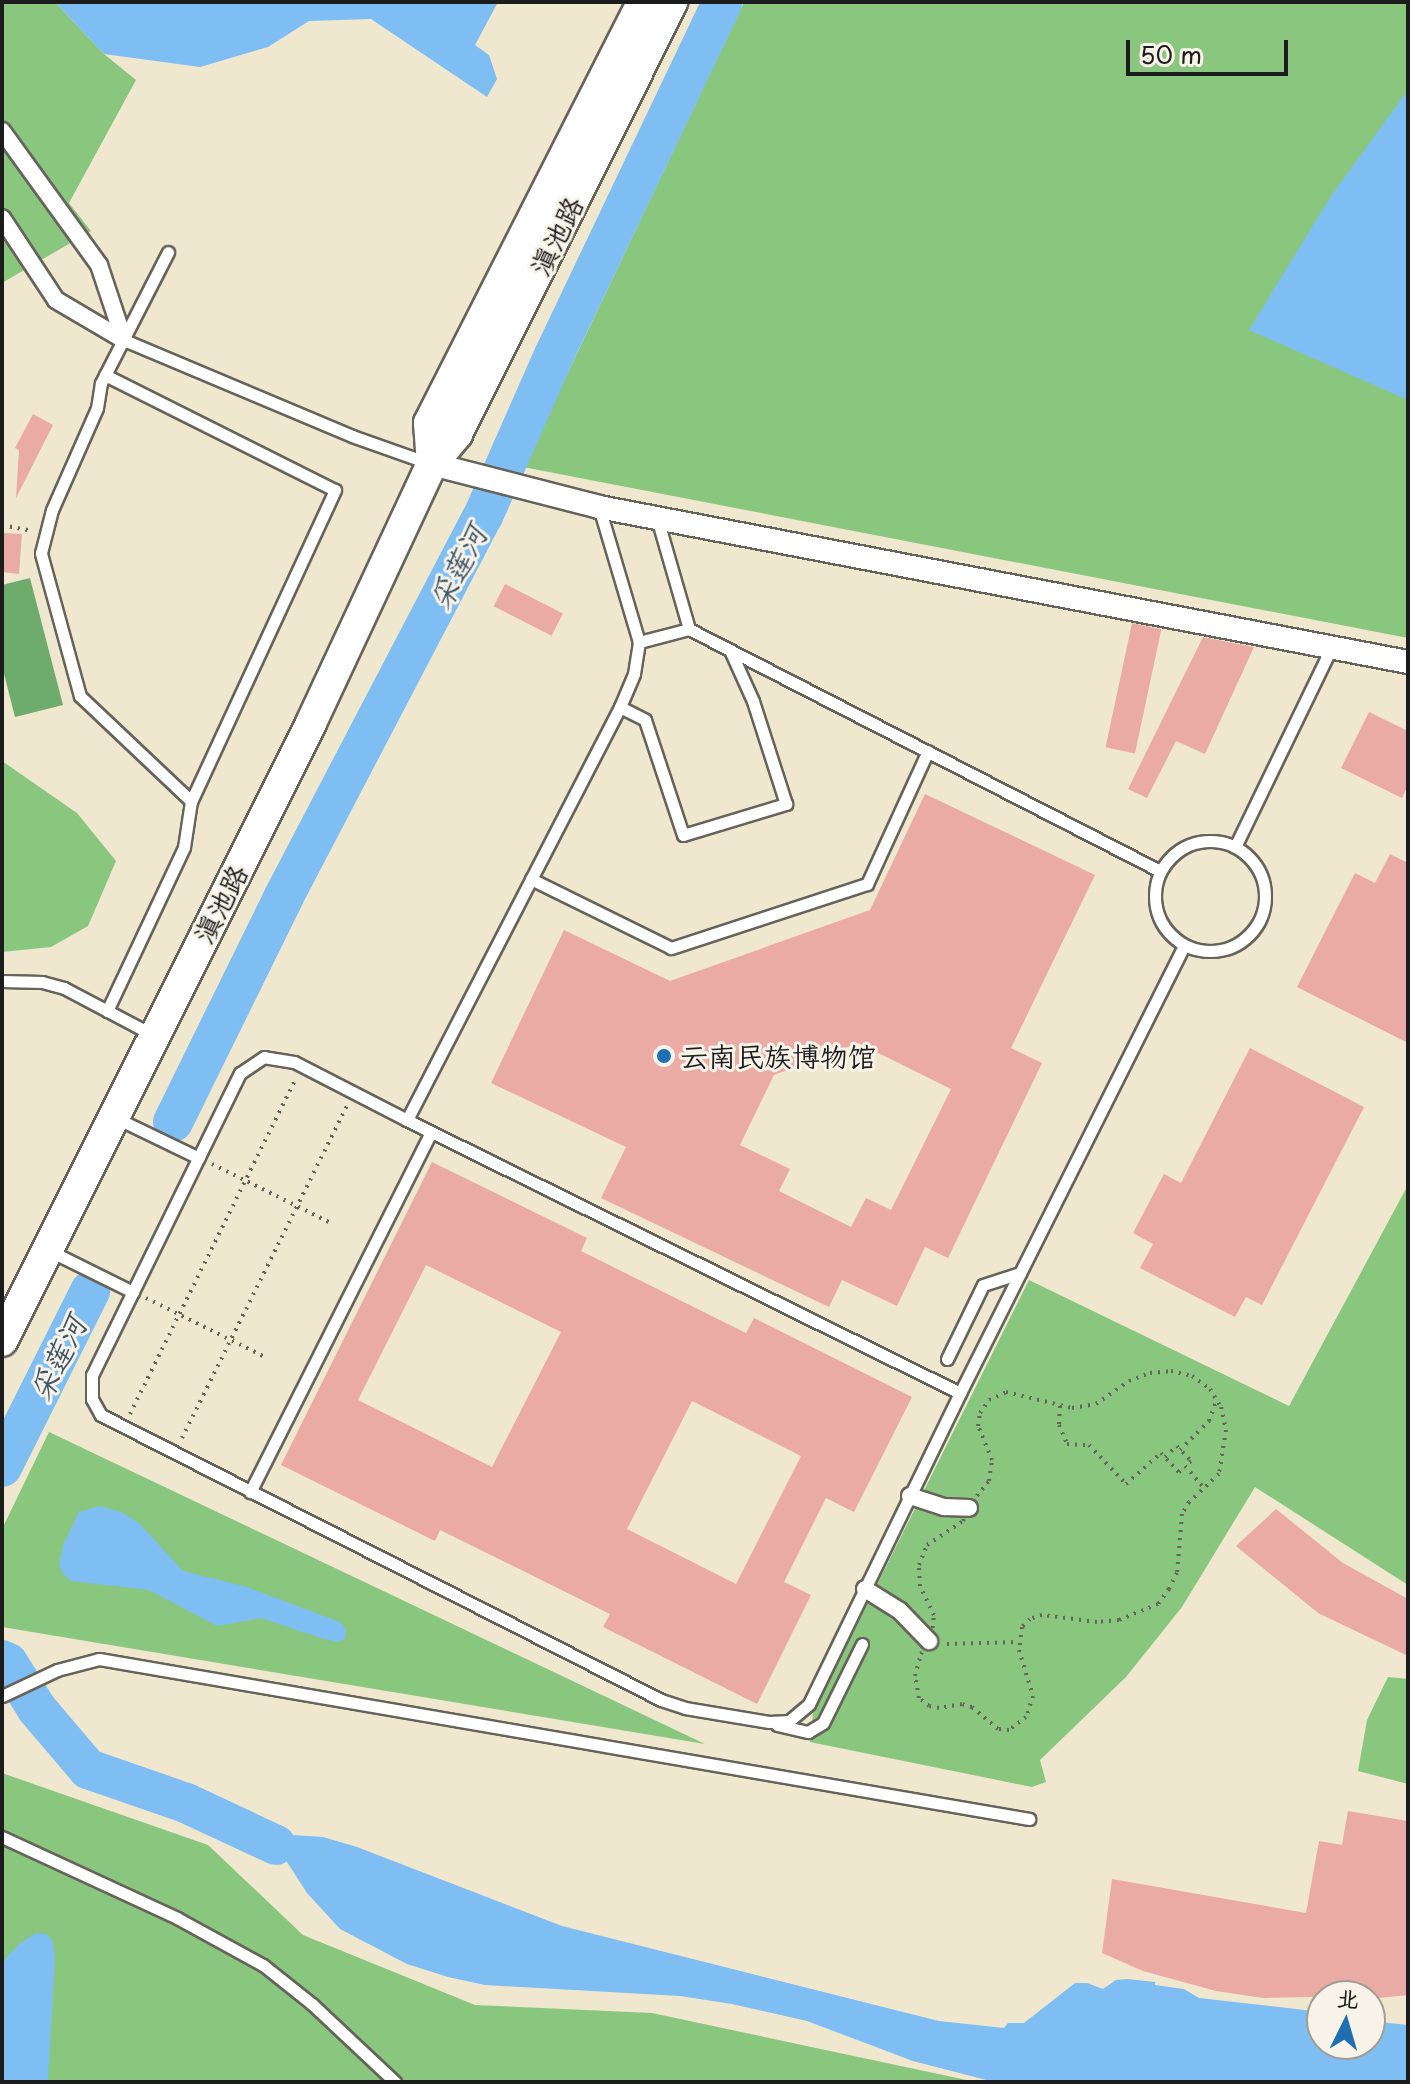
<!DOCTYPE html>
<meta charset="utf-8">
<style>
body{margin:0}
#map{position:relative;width:1410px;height:2084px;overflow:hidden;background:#efe7ce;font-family:"Playpen Sans","LXGW WenKai TC",sans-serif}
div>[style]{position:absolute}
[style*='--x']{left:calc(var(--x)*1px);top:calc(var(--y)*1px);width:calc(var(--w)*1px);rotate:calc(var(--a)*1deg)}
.green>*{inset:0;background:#89c77e}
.forest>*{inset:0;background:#6eac6d}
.water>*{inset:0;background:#7ebef2}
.river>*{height:40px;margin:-20px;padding:0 20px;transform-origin:20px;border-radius:20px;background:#7ebef2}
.building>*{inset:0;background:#ebaba5;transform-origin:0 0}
.path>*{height:4px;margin-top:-2px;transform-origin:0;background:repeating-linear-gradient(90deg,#66635a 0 2px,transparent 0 8px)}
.roads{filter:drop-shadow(2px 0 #66635a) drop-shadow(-2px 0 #66635a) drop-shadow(0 2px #66635a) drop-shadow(0 -2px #66635a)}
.service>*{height:11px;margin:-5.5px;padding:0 5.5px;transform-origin:5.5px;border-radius:5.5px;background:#fff}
.service>.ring{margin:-5.5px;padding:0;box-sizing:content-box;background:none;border:11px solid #fff;border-radius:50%}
.pedestrian>*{height:16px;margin:-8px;padding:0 8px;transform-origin:8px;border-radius:8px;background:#fff}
.minor>*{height:22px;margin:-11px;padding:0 11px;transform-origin:11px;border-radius:11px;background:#fff}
.secondary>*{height:30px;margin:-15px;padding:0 15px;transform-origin:15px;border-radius:15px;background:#fff}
.dots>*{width:22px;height:22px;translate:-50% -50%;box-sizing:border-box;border:4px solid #f7f3e8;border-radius:50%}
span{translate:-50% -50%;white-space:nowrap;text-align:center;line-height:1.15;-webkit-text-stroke:6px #f7f3e8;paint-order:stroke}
.street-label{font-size:28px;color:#1c1c1c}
.poi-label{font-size:28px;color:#1c1c1c}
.left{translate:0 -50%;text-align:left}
.water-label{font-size:30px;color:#3e5567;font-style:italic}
.frame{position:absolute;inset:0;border:4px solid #1c1c1c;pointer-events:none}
.north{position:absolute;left:1306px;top:1980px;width:80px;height:80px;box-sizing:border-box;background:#f7f3e8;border:2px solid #9f9d96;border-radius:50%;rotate:5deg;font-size:22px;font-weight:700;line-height:32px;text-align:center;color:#1c1c1c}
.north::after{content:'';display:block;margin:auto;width:28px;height:36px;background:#1f6fb2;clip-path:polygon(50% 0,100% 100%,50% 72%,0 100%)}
.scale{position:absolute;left:1126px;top:40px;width:162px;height:36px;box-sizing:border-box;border:4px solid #1c1c1c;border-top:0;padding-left:10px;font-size:24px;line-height:28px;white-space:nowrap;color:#1c1c1c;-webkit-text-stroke:6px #f7f3e8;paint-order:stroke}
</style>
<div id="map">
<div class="green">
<i style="clip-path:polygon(2px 2px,55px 2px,104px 54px,136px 80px,69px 203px,91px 231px,2px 283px)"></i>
<i style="clip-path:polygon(744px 2px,1408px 2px,1408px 638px,523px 467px)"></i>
<i style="clip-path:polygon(2px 761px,77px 813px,116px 861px,88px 926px,51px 947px,2px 952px)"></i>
<i style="clip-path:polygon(1408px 1185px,1408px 1585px,1255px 1487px,1182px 1607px,1126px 1677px,1040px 1760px,1046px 1782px,1032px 1787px,810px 1742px,813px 1713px,1029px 1280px,1289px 1406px)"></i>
<i style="clip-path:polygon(49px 1432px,705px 1744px,2px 1627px,2px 1529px)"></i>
<i style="clip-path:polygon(1388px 1677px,1408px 1679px,1408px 1784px,1358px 1771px,1367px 1720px)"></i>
<i style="clip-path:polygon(2px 1773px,208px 1845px,303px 1935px,475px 2005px,652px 2013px,976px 2082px,2px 2082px)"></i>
</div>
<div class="forest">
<i style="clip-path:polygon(30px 578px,63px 705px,15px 717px,2px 666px,2px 585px)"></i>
</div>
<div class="water">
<i style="clip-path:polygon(55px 2px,498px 2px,475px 45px,489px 55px,497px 79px,487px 97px,371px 19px,309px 21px,268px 47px,200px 67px,104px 54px)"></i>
<i style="clip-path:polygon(1408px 90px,1408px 400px,1249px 330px,1331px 196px)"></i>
<i style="clip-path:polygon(100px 1506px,121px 1512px,139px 1523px,183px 1571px,247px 1587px,340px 1622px,346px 1630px,345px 1639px,339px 1642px,324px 1639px,261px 1618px,217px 1626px,149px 1590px,71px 1581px,63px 1574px,59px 1564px,64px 1543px,79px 1512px)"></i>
<i style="clip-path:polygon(277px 1834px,323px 1837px,357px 1847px,562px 1926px,939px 2021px,1004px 2028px,1008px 2023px,1024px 2023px,1075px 1983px,1087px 1983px,1103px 1989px,1116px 1980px,1127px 1979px,1155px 1982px,1155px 1985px,1184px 1989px,1199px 1998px,1322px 2012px,1322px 2044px,1370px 2044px,1370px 2021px,1408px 2025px,1408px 2082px,994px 2082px,913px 2061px,807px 2021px,732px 2004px,680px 1996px,485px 1985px,448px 1977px,407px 1964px,340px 1929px,307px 1893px,276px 1845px)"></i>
<i style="clip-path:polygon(36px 1933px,47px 1934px,53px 1942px,55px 1958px,48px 2082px,2px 2082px,2px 1969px,5px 1959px,19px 1944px)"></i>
</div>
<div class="river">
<i style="--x:173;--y:1122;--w:250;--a:-63.8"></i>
<i style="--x:283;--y:898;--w:431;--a:-62.4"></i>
<i style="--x:483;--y:516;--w:176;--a:-66.2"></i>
<i style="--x:554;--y:355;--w:391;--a:-64.5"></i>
<i style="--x:2;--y:1467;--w:197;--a:-63.4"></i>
<i style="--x:2;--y:1660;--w:7;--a:27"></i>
<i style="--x:8;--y:1663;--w:54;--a:57.8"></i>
<i style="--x:37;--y:1709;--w:79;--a:49.6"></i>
<i style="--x:88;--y:1769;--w:104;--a:19.1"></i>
<i style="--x:186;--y:1803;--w:99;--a:25"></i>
</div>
<div class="building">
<i style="clip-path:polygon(33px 414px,53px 425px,16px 498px,19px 450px,15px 448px)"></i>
<i style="clip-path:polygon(2px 533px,22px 534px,19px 574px,2px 572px)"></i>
<i style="left:505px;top:584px;width:65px;height:25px;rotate:27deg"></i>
<i style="left:1132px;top:623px;width:30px;height:127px;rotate:12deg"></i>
<i style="clip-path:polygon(1203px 637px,1254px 647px,1205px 754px,1176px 741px,1147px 798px,1128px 789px)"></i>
<i style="clip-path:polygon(1369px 712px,1408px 731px,1408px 785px,1402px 798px,1341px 768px)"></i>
<i style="clip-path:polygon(evenodd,925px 794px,1095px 875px,1011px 1048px,1042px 1063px,948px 1258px,925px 1247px,897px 1306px,842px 1280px,829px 1307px,601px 1198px,626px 1147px,491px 1083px,564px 930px,670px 981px,870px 910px,925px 794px,858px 1043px,951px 1089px,891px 1210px,866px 1198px,851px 1227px,779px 1191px,790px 1169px,740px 1145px,774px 1075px,858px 1043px)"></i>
<i style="clip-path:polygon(1390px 854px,1408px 863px,1408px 1043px,1297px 987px,1355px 873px,1375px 883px)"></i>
<i style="clip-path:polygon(1250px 1048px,1364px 1107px,1262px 1305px,1246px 1297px,1235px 1317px,1140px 1268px,1153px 1244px,1133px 1233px,1164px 1174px,1181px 1183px)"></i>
<i style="clip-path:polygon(evenodd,432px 1162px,587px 1238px,581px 1251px,746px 1333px,754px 1318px,912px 1397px,854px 1512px,826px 1498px,784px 1582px,811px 1595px,757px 1704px,603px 1627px,610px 1614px,440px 1530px,435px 1541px,281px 1465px,432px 1162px,426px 1265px,561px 1332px,492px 1467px,358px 1400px,426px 1265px,432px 1162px,692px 1401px,801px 1456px,736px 1584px,627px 1529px,692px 1401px)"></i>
<i style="clip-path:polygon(1276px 1509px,1343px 1563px,1408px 1599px,1408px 1656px,1318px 1613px,1236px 1546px)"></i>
<i style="clip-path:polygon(1348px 1811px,1408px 1821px,1408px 1995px,1370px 1999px,1370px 1996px,1263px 1998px,1216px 1991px,1143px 1971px,1102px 1953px,1112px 1879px,1306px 1913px,1319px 1841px,1342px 1845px)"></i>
</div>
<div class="path">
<i style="--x:2;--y:525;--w:31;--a:11"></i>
<i style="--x:212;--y:1164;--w:133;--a:26.4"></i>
<i style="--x:146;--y:1298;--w:133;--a:26.4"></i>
<i style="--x:1171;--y:1371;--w:22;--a:13"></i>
<i style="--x:1192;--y:1376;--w:22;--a:36"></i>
<i style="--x:1210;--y:1389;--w:21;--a:59"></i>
<i style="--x:1221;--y:1407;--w:24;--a:78"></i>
<i style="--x:1226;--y:1430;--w:45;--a:99"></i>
<i style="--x:1219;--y:1474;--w:41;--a:137"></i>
<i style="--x:1189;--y:1502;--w:14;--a:120"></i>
<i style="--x:1182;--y:1514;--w:59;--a:94.8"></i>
<i style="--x:1177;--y:1573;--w:18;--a:117"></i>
<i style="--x:1169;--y:1589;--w:19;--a:126"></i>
<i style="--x:1158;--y:1604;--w:42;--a:157.7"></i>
<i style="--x:1119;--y:1620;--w:22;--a:175"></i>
<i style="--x:1097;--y:1622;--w:55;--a:-172.7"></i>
<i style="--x:1042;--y:1615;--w:13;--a:162"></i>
<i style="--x:1030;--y:1619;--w:11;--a:135"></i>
<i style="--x:1022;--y:1627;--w:23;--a:97"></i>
<i style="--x:1019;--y:1650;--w:48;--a:73.1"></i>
<i style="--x:1033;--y:1696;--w:22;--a:108"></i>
<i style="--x:1026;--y:1717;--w:21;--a:143"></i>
<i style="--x:1009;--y:1730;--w:11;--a:-175"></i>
<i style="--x:998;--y:1729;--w:34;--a:-140"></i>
<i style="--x:972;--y:1707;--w:10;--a:-163"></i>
<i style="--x:962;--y:1704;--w:23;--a:170"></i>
<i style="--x:939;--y:1708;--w:10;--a:-169"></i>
<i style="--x:929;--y:1706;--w:13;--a:-141"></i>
<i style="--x:919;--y:1698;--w:22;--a:-100"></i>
<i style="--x:915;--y:1676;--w:23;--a:-75"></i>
<i style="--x:921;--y:1654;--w:21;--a:-59"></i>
<i style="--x:932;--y:1636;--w:21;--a:-85"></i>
<i style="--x:934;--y:1615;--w:32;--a:-116"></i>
<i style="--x:920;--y:1586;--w:21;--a:-93"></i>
<i style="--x:919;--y:1565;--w:22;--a:-68"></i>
<i style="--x:927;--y:1545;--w:43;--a:-33.7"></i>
<i style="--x:963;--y:1521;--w:21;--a:-65"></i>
<i style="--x:972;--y:1502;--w:27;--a:-51"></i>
<i style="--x:989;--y:1481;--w:21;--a:-82"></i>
<i style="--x:992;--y:1460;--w:37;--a:-112"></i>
<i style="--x:978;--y:1426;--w:13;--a:-81"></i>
<i style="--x:980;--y:1413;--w:16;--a:-55"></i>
<i style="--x:989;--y:1400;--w:19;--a:-25"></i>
<i style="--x:1006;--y:1392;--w:68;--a:13.6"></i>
<i style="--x:1072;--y:1408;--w:24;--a:-9"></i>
<i style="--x:1096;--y:1404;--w:40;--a:-34.9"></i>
<i style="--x:1129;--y:1381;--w:22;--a:-21"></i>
<i style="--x:1150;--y:1373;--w:21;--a:-5"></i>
<i style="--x:1060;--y:1406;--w:19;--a:93"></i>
<i style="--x:1059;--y:1425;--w:21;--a:67"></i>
<i style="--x:1067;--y:1444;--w:22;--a:3"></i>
<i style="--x:1089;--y:1445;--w:54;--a:46.5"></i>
<i style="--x:1126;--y:1484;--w:47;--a:-41.5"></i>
<i style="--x:1161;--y:1453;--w:26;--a:47"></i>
<i style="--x:1179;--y:1472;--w:8;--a:-45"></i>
<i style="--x:1185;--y:1466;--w:30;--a:49"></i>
<i style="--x:130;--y:1414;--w:375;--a:-63.7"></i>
<i style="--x:182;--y:1438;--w:372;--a:-63.6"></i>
<i style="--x:1180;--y:1450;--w:41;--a:-45"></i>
<i style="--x:1209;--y:1421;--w:23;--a:-70"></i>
<i style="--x:1165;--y:1457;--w:16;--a:-43"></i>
<i style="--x:1177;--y:1446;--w:21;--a:47"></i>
<i style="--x:1191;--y:1461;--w:8;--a:140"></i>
<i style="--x:947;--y:1644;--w:72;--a:-1.6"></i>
</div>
<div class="roads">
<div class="service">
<i style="--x:124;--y:340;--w:247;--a:22.8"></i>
<i style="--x:352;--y:436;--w:84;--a:19.5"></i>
<i style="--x:105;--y:375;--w:257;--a:26.6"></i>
<i style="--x:335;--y:490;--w:343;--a:114.8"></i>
<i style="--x:599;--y:507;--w:141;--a:73.5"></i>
<i style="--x:657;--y:518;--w:116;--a:73.9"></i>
<i style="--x:620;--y:707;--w:28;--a:27"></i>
<i style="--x:645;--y:720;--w:121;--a:71.7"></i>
<i style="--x:683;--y:835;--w:108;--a:-16.8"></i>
<i style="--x:786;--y:804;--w:108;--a:-107.8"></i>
<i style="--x:753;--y:701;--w:56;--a:-114.3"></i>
<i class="ring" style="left:1155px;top:841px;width:99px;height:99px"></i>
<i style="--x:1235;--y:847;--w:221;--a:-64.2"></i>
<i style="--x:1160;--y:871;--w:530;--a:-152.81"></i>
<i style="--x:689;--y:629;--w:52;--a:165.4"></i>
<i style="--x:639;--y:642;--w:32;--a:99"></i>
<i style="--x:634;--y:674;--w:36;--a:113"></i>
<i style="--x:620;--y:707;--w:465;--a:117.3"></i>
<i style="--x:407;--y:1120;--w:617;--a:26.27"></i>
<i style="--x:960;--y:1393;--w:500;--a:-63.4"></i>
<i style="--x:531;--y:879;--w:156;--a:26.2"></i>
<i style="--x:671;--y:948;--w:206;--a:-18.1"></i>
<i style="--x:867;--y:884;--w:146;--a:-65.4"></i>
<i style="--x:2;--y:981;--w:40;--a:1.4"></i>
<i style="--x:42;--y:982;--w:23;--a:15"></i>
<i style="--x:64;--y:988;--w:101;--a:27.8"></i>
<i style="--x:107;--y:1011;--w:181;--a:-64.8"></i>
<i style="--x:184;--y:847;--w:47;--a:-81.3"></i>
<i style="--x:191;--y:801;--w:153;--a:-136.6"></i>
<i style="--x:80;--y:696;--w:148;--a:-105.3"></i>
<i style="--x:41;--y:553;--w:44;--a:-75.7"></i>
<i style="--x:52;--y:510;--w:111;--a:-66.2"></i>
<i style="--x:97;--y:408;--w:25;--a:-81"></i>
<i style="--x:101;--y:383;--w:147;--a:-62.9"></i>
<i style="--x:114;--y:1117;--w:94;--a:25.8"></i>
<i style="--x:407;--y:1120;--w:127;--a:-152.8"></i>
<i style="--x:294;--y:1062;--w:30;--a:-171"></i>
<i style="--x:264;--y:1057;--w:29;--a:146"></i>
<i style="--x:240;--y:1073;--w:336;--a:116.1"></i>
<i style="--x:92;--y:1375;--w:24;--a:90"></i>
<i style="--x:92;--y:1399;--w:18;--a:61"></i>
<i style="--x:101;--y:1415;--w:628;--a:26.97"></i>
<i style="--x:661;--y:1700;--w:25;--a:18"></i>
<i style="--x:685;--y:1708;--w:85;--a:9.5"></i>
<i style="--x:769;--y:1722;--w:20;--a:-3"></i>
<i style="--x:789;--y:1721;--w:26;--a:-40"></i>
<i style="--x:809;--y:1704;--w:346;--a:-64.1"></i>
<i style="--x:48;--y:1250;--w:95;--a:26.3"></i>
<i style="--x:947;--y:1359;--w:82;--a:-64.1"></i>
<i style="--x:983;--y:1285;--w:39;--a:-18"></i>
<i style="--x:250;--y:1492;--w:403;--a:-63.3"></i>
<i style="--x:2;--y:1696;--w:61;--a:-25.3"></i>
<i style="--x:57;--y:1670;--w:43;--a:-14.7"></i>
<i style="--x:99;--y:1659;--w:944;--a:9.76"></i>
<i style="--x:777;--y:1725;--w:32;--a:13"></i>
<i style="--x:808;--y:1732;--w:17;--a:-31"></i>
<i style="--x:823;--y:1723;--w:88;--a:-63.7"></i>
<i style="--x:2;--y:1837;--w:193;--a:24.8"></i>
<i style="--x:177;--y:1918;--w:98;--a:28.7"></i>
<i style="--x:263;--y:1965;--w:63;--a:38.5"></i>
<i style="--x:312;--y:2004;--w:114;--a:43.2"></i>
</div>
<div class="pedestrian">
<i style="--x:2;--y:131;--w:165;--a:54.1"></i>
<i style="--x:99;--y:265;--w:79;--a:71.6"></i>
<i style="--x:2;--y:218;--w:98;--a:56.6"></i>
<i style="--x:56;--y:300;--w:79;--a:30.5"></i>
<i style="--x:910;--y:1496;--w:36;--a:18"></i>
<i style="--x:944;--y:1507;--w:25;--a:2"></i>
<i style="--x:865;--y:1589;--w:41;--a:32.2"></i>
<i style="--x:900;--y:1611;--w:42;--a:46"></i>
</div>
<div class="minor">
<i style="--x:432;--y:464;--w:172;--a:14.4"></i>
<i style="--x:599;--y:507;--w:824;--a:10.85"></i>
</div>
<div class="secondary">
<i style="--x:432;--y:464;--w:41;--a:-94.2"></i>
<i style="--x:429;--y:423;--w:472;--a:-63.1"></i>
<i style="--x:2;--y:1341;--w:691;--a:-63.43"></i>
<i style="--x:311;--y:723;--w:286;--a:-65"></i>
<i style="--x:432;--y:464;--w:39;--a:-50"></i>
<i style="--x:457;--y:434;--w:483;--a:-63.5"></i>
</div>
</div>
<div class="dots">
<i style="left:664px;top:1056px;background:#1f6fb2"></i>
</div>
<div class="street-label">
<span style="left:556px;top:236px;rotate:-64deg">滇池路</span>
<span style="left:220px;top:904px;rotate:-63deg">滇池路</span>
</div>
<div class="poi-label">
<span class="left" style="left:680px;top:1056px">云南民族博物馆</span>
</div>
<div class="water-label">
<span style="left:457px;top:567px;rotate:-63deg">采莲河</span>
<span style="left:57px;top:1358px;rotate:-64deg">采莲河</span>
</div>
<div class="frame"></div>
<div class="north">北</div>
<div class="scale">50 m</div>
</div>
